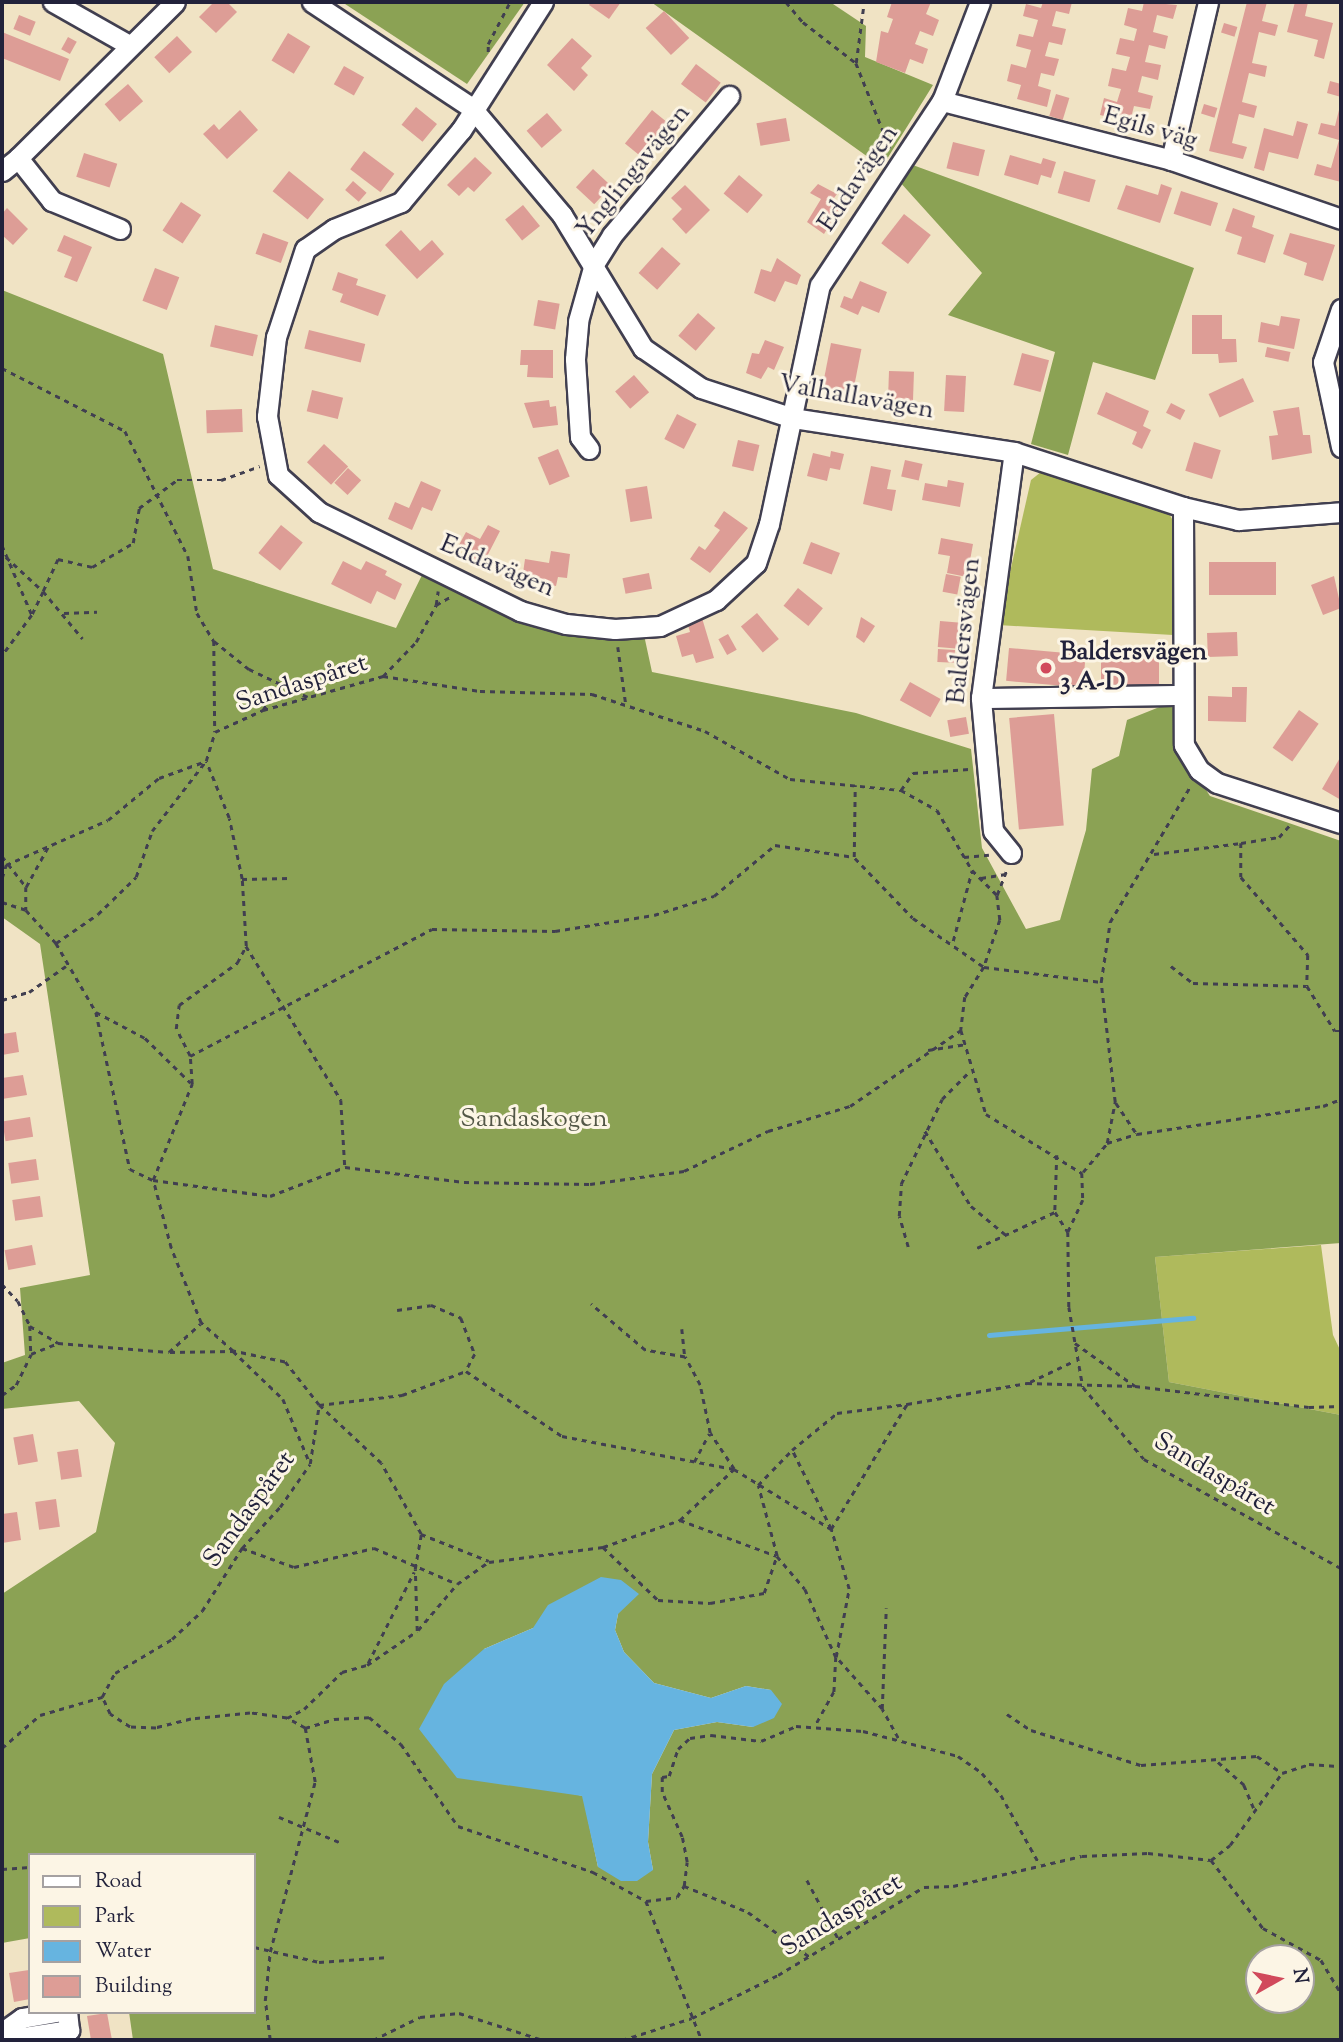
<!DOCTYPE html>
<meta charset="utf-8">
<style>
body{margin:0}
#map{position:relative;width:1343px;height:2042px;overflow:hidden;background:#f0e3c4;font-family:"Sorts Mill Goudy",serif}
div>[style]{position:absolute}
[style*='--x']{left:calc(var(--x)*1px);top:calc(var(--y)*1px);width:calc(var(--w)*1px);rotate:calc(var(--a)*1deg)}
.green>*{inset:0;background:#afba5c}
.forest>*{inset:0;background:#8ba254}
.water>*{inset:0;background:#66b4e0}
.stream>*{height:5px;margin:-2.5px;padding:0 2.5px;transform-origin:2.5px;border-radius:2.5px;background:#66b4e0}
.building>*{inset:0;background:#dd9d96;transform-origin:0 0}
.path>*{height:2.5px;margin-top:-1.25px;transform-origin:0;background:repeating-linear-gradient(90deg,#413f50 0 5px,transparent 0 10px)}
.roads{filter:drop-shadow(2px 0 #413f50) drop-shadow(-2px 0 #413f50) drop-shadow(0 2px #413f50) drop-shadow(0 -2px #413f50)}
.street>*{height:19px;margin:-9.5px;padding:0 9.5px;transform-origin:9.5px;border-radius:9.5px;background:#fff}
.dots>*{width:19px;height:19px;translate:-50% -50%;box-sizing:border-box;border:4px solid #fcf5e5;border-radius:50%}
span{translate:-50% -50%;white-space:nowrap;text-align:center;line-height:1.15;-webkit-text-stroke:6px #fcf5e5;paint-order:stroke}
.street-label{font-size:26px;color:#22223b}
.poi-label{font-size:26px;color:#22223b;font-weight:700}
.left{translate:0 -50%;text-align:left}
.park-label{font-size:26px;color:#535747}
.frame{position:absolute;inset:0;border:4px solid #22223b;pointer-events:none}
.legend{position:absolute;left:28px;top:1853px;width:228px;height:161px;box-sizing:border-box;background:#fcf5e5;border:2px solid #a5a1a1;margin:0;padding:9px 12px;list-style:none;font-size:21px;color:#22223b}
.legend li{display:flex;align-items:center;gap:14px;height:35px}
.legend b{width:35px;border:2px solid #a5a1a1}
.north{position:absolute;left:1245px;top:1944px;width:70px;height:70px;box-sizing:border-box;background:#fcf5e5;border:2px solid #a5a1a1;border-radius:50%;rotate:81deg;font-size:19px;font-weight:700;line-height:28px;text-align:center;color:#22223b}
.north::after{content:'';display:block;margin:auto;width:24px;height:32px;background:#d1495b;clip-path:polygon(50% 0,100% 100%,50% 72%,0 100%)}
</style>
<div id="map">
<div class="green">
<i style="clip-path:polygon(1041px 472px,1168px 512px,1175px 524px,1173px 635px,998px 625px,1031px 480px)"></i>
<i style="clip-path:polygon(1321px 1245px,1333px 1335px,1341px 1352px,1341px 1415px,1169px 1382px,1155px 1257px)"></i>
</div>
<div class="forest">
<i style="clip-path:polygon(342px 2px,525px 2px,467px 84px)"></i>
<i style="clip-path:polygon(651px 2px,830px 2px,866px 26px,865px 57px,933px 85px,882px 167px)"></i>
<i style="clip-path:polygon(910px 164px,1194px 268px,1155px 380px,1093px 362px,1068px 455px,1031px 444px,1055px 352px,948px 315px,982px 273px,899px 181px)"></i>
<i style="clip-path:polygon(evenodd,2px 290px,163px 354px,213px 569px,396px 628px,423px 573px,517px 619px,644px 635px,652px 672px,856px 713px,971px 749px,982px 848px,1026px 929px,1060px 920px,1086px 830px,1092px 769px,1119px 756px,1127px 720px,1172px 702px,1178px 746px,1210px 796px,1341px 841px,1341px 1243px,1155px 1257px,1169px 1382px,1341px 1415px,1341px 2040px,133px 2040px,129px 2012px,254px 2012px,254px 1855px,30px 1855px,30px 1938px,2px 1943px,2px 1594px,96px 1532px,115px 1443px,79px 1401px,2px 1409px,2px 1363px,25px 1355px,20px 1288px,90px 1275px,40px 944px,2px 917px,2px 290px,618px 1614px,615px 1630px,624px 1652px,654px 1683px,711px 1698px,746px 1686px,771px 1690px,753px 1727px,717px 1722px,674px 1730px,652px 1774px,648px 1842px,653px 1870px,598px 1867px,583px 1796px,541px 1787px,484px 1649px,533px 1628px,618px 1614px,2px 290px,1259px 1958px,1301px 1958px,1301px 2000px,1259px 2000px,1259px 1958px)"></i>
</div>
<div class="water">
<i style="clip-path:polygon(601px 1577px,621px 1580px,639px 1594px,618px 1614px,615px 1630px,624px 1652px,654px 1683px,711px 1698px,746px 1686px,771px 1690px,782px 1704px,774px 1718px,753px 1727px,717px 1722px,674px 1730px,652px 1774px,648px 1842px,653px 1870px,637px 1881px,621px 1881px,598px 1867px,582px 1796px,457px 1778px,419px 1729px,444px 1684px,484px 1649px,533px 1628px,548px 1605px)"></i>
</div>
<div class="stream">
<i style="--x:989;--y:1335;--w:205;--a:-4.8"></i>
</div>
<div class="building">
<i style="clip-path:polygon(214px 2px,227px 2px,237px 12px,216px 33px,199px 17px)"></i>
<i style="clip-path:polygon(591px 2px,621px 2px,609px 19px,589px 5px)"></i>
<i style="clip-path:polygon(892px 2px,931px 2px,926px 14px,939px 20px,933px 36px,920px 31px,915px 44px,928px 49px,923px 64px,910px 59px,905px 73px,876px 62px,881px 31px,888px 33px,893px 19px,887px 17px)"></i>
<i style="clip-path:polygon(1043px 2px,1072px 2px,1069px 14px,1056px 11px,1052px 26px,1066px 29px,1062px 45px,1049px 42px,1045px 56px,1059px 59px,1054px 76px,1041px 73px,1038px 86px,1051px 90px,1047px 107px,1017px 99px,1021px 85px,1007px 81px,1011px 64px,1026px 68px,1031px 50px,1016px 46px,1019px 34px,1033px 37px,1038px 20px,1023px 16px,1026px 4px,1041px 8px)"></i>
<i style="clip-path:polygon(1144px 2px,1177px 5px,1173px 19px,1157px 15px,1153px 32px,1168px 36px,1165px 49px,1149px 45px,1145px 62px,1161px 65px,1158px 80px,1142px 76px,1138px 92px,1153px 96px,1150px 109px,1134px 106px,1130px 122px,1100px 115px,1104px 98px,1117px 102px,1121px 89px,1108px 86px,1112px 68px,1126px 71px,1130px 57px,1116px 54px,1120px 38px,1134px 41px,1137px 29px,1124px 25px,1128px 8px,1142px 11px)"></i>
<i style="clip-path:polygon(1247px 2px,1267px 2px,1262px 21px,1278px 25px,1275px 36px,1259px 32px,1252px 63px,1267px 66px,1265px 77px,1249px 73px,1242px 102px,1257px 106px,1254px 118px,1239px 114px,1232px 143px,1247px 147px,1243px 159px,1209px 151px)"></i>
<i style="clip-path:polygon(1295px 2px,1308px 2px,1305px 16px,1333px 23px,1324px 59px,1314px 56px,1318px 40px,1287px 32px)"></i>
<i style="left:664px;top:11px;width:37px;height:25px;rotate:47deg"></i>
<i style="left:19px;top:15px;width:18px;height:15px;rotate:22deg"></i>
<i style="left:1224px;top:23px;width:14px;height:10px;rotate:17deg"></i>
<i style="clip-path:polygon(2px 32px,69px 59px,60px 81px,2px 58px)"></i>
<i style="left:288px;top:33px;width:26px;height:32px;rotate:31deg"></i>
<i style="left:177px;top:36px;width:22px;height:31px;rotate:47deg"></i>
<i style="left:68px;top:37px;width:10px;height:14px;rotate:29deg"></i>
<i style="clip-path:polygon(572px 38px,592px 56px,581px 68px,588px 75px,574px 91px,547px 65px)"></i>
<i style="left:696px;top:64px;width:31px;height:25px;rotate:37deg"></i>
<i style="left:344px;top:66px;width:23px;height:21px;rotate:29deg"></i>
<i style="clip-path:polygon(1330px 81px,1341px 84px,1341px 97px,1327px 93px)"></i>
<i style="left:128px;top:84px;width:23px;height:31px;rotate:49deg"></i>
<i style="left:1056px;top:94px;width:14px;height:23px;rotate:17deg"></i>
<i style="left:1204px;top:104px;width:14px;height:10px;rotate:17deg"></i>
<i style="clip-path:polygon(1340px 106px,1341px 106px,1341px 182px,1314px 175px,1317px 164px,1331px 168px,1339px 140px,1318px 134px,1321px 123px,1335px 126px)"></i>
<i style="left:416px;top:107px;width:27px;height:23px;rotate:39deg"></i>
<i style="clip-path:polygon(240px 110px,258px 130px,227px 159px,203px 134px,214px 124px,219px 130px)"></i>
<i style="left:652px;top:110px;width:27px;height:43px;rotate:39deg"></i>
<i style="left:547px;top:113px;width:23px;height:27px;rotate:49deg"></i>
<i style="left:786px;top:118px;width:23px;height:30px;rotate:80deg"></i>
<i style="clip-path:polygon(1297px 121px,1308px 124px,1298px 159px,1269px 152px,1264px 171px,1254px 168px,1264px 128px,1293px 136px)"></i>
<i style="left:953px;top:142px;width:33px;height:27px;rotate:14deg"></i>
<i style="left:364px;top:151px;width:38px;height:23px;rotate:37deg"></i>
<i style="left:84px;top:153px;width:35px;height:25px;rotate:18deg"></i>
<i style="clip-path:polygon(1010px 155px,1041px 164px,1043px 158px,1056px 162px,1051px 178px,1041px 175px,1038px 185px,1004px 175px)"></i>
<i style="clip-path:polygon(475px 157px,492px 173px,474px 192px,468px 187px,459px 196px,447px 185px)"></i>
<i style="left:593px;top:169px;width:25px;height:25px;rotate:43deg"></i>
<i style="left:289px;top:171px;width:45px;height:26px;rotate:39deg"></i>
<i style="left:1064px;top:171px;width:33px;height:23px;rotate:16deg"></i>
<i style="left:739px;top:175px;width:31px;height:24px;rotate:40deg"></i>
<i style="left:353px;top:181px;width:18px;height:12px;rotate:41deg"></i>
<i style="clip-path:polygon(818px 184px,837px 194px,831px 202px,840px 207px,824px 234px,807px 222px,821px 199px,810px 193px)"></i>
<i style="clip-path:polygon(1161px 184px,1172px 188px,1160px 223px,1117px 209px,1126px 185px,1158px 195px)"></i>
<i style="clip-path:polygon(685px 185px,710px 210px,686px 234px,672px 219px,682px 209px,671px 198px)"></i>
<i style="left:1181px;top:191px;width:39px;height:24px;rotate:18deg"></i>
<i style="left:181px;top:202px;width:24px;height:34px;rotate:33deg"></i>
<i style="left:523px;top:205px;width:27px;height:23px;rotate:51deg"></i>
<i style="clip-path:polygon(7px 208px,28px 229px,13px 245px,2px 235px,2px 214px)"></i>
<i style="clip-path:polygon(1233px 208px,1255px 216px,1252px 227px,1274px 235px,1265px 263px,1237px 254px,1242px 237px,1225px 231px)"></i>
<i style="left:904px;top:214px;width:34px;height:37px;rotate:38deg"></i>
<i style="clip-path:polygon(401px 230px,420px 251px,432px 240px,444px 254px,417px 279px,385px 245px)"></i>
<i style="left:263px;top:233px;width:27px;height:22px;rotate:20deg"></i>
<i style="clip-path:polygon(1290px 233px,1335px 245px,1323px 281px,1304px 275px,1307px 263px,1283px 254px)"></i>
<i style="clip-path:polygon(64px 235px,92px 247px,77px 282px,64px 277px,72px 257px,57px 251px)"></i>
<i style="left:662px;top:247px;width:25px;height:35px;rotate:42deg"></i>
<i style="clip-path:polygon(777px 258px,801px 275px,797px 285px,785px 281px,775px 302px,754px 293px,761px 269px,771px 272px)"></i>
<i style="left:155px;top:268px;width:26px;height:35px;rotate:21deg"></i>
<i style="clip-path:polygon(338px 272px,358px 279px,356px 285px,386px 295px,378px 316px,340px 302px,343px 294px,332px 290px)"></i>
<i style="clip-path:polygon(860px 281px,887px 292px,879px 313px,862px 306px,858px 315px,840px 307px,844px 296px,852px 299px)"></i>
<i style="left:538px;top:300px;width:22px;height:26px;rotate:10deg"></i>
<i style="left:698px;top:313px;width:23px;height:30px;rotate:41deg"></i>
<i style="clip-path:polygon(1192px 315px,1222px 315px,1222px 339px,1236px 339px,1237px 362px,1219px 363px,1218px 354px,1192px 354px)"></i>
<i style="clip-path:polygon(1281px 316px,1300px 319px,1294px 349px,1258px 342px,1261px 322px,1279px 326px)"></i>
<i style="left:215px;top:325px;width:44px;height:22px;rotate:13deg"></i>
<i style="left:309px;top:330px;width:58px;height:19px;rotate:14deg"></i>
<i style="clip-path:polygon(765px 340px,784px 347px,774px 370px,768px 367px,761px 379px,746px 373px,752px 353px,759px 354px)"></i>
<i style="left:831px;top:343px;width:31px;height:49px;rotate:11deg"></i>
<i style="left:1267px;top:347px;width:24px;height:10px;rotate:12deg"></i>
<i style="clip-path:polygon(521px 350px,553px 350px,553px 378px,527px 377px,528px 365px,520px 365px)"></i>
<i style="left:1022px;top:353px;width:28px;height:33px;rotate:15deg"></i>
<i style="left:889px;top:371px;width:25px;height:30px;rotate:2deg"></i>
<i style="left:634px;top:375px;width:23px;height:25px;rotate:49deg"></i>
<i style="left:946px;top:375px;width:20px;height:36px;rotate:3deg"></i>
<i style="left:1243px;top:378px;width:26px;height:38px;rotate:65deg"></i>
<i style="left:312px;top:390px;width:32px;height:22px;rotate:14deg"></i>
<i style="clip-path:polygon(1106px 392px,1149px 411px,1143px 426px,1151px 430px,1142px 449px,1132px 444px,1137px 432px,1097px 414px)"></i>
<i style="clip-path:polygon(549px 400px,550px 407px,556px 406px,558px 425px,533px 428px,524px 403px)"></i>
<i style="left:1171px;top:403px;width:16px;height:11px;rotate:27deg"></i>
<i style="clip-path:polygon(1299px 407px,1303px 435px,1310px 435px,1312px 453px,1272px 460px,1269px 436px,1278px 435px,1273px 411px)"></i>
<i style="left:242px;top:409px;width:23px;height:36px;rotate:88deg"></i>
<i style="left:677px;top:414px;width:22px;height:28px;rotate:27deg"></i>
<i style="left:738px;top:440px;width:22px;height:27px;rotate:13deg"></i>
<i style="left:1194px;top:442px;width:28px;height:30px;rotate:17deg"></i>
<i style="left:324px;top:444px;width:33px;height:25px;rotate:43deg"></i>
<i style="left:558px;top:449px;width:30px;height:22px;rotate:67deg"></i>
<i style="clip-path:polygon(831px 451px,844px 454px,840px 470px,830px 468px,827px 481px,807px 476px,813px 453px,830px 457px)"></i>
<i style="left:905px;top:460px;width:18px;height:17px;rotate:13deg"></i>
<i style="clip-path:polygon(871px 466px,891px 470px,887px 489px,896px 490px,892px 511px,863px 504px)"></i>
<i style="left:348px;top:468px;width:18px;height:20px;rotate:43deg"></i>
<i style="clip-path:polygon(948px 480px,964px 483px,960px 507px,922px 500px,925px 483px,947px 487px)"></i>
<i style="clip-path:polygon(421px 481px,441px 490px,432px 511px,422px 507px,412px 530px,388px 519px,395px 502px,409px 508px)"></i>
<i style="left:647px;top:486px;width:33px;height:22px;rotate:81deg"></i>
<i style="clip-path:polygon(724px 511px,748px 528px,710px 573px,690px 559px,699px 546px,705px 550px,720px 530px,714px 526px)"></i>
<i style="left:281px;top:525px;width:28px;height:36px;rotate:39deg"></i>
<i style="clip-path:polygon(488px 525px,500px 531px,481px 568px,467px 561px,472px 552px,459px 545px,466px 532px,480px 539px)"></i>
<i style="clip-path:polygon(941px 538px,973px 544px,967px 577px,947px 573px,950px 556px,938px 554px)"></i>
<i style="left:811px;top:542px;width:31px;height:23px;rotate:21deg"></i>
<i style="clip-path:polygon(551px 551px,570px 554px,567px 578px,558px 577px,556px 586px,522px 580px,525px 559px,549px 563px)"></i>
<i style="clip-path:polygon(343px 561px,361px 570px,366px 561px,387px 571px,385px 575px,402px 584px,395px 600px,377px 591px,371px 604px,331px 584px)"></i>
<i style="left:1276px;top:562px;width:33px;height:67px;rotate:90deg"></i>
<i style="left:649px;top:573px;width:16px;height:27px;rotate:79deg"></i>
<i style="left:946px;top:574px;width:15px;height:18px;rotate:11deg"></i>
<i style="clip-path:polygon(1334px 576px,1341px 608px,1323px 615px,1311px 585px)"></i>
<i style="left:798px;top:588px;width:32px;height:23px;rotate:39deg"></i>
<i style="left:757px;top:613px;width:34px;height:21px;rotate:50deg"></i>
<i style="clip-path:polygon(861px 617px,875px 626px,864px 643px,856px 637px)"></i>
<i style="clip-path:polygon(702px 618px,714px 658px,696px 663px,693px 654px,682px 657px,676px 636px,690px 632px,687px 622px)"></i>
<i style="left:940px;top:621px;width:21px;height:26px;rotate:5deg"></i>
<i style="left:1237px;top:632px;width:24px;height:30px;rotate:88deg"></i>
<i style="left:728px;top:634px;width:18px;height:11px;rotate:61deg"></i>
<i style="left:1009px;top:648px;width:77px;height:33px;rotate:5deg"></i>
<i style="left:938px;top:649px;width:17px;height:13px;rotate:3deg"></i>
<i style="left:1159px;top:653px;width:33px;height:58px;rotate:90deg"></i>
<i style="left:910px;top:682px;width:35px;height:21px;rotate:29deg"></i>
<i style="clip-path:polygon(1232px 687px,1247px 687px,1246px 722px,1208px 721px,1208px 696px,1232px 697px)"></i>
<i style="left:1299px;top:710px;width:24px;height:46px;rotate:35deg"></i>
<i style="left:1054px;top:714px;width:112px;height:45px;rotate:85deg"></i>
<i style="left:966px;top:717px;width:17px;height:19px;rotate:80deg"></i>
<i style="clip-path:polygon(1341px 756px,1341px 800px,1322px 789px)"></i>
<i style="clip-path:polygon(16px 1032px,19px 1052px,2px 1055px,2px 1034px)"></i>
<i style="clip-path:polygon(23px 1075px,27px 1095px,2px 1099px,2px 1078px)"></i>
<i style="left:30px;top:1117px;width:20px;height:28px;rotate:81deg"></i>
<i style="left:36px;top:1159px;width:21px;height:28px;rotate:82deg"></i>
<i style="left:40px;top:1196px;width:21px;height:28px;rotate:82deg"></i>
<i style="left:32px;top:1245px;width:20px;height:28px;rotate:79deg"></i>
<i style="left:33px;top:1434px;width:28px;height:20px;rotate:80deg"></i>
<i style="left:78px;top:1449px;width:28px;height:21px;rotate:82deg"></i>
<i style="left:56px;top:1499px;width:28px;height:21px;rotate:82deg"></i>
<i style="clip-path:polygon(17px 1512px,21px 1540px,2px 1543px,2px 1514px)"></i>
<i style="clip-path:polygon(29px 1970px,30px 1999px,14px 2002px,9px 1973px)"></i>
<i style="clip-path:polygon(107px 2013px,112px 2040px,91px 2040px,87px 2016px)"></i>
</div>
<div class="path">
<i style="--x:786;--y:2;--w:26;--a:50"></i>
<i style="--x:803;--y:22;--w:67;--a:37.7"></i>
<i style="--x:856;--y:63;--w:92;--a:68.2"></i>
<i style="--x:488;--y:52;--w:8;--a:-90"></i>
<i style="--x:488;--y:44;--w:47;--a:-62.4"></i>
<i style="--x:856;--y:63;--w:62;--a:-82.5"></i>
<i style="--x:2;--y:368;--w:138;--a:27.1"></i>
<i style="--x:125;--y:431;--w:140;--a:63.3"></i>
<i style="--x:188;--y:556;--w:58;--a:81"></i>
<i style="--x:197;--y:613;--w:33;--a:59"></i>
<i style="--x:214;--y:641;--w:45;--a:38.7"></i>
<i style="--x:249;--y:669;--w:65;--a:25.4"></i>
<i style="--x:2;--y:545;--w:76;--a:66.8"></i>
<i style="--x:32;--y:615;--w:51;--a:126.2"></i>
<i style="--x:6;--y:557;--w:50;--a:42.6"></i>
<i style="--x:43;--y:591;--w:35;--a:-65"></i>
<i style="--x:58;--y:559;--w:35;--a:13"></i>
<i style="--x:92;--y:567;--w:48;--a:-30.3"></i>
<i style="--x:133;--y:543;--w:36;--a:-80"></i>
<i style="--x:139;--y:508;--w:47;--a:-36.4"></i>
<i style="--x:177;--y:480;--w:44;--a:0"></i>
<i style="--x:221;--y:480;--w:41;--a:-19.7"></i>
<i style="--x:436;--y:605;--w:14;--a:-82"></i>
<i style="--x:64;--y:613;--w:33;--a:-2"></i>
<i style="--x:32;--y:614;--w:25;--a:-64"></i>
<i style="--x:43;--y:591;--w:62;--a:50.2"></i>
<i style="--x:214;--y:641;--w:91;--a:89.4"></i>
<i style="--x:618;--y:647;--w:59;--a:82.1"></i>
<i style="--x:383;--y:676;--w:47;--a:-45.9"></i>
<i style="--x:416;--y:642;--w:42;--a:-61.6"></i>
<i style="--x:436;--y:605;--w:16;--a:-30"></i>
<i style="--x:263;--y:710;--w:31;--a:-59"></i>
<i style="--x:901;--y:790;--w:21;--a:-55"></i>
<i style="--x:913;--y:773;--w:56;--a:-4.1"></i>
<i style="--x:1241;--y:843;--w:38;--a:-9"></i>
<i style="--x:1279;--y:837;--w:15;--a:-48"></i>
<i style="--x:1154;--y:854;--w:88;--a:-7.2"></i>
<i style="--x:1241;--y:843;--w:34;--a:90"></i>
<i style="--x:1241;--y:877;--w:103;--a:49.3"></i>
<i style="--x:1308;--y:955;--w:31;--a:92"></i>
<i style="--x:1307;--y:986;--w:53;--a:58.1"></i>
<i style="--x:1335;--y:1031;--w:6;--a:0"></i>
<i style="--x:2;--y:856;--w:39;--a:52"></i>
<i style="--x:26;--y:887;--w:23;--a:90"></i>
<i style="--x:964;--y:857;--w:25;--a:-5"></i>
<i style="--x:855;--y:858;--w:83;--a:46"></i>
<i style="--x:913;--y:918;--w:86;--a:34.6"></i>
<i style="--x:984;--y:967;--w:118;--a:7.3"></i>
<i style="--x:2;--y:878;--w:14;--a:-73"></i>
<i style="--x:6;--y:865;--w:111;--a:-23.8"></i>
<i style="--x:108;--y:820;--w:66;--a:-39.5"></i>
<i style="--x:159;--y:778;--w:50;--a:-19.9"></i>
<i style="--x:981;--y:878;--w:25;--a:-9"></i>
<i style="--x:242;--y:879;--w:48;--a:-1.2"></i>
<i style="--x:26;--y:887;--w:46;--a:-61.2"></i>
<i style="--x:997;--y:895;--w:28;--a:-69"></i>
<i style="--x:2;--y:902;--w:25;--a:18"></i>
<i style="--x:26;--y:910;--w:45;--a:47.7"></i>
<i style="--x:56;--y:943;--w:80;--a:59.9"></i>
<i style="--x:96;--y:1012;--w:161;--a:77.8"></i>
<i style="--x:130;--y:1169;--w:25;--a:26"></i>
<i style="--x:153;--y:1180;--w:118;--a:7.8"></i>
<i style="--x:270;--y:1196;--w:80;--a:-21.1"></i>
<i style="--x:953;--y:941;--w:73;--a:-75"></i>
<i style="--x:56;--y:943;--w:51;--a:-34.6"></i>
<i style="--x:98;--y:914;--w:53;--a:-44.2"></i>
<i style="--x:136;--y:877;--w:49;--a:-70.8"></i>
<i style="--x:152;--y:831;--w:88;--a:-52.4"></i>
<i style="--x:246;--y:946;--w:181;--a:58.3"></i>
<i style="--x:341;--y:1100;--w:67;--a:86.6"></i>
<i style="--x:345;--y:1167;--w:120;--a:7.2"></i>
<i style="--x:464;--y:1182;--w:126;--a:0.9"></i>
<i style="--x:590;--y:1184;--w:95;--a:-7.9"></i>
<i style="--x:684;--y:1171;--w:93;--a:-25.5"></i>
<i style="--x:768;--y:1131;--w:86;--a:-17"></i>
<i style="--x:850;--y:1106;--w:135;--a:-34.4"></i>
<i style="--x:1171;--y:966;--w:28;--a:38"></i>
<i style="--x:1193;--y:983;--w:113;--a:1.5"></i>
<i style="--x:2;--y:1000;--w:28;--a:-17"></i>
<i style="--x:29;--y:992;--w:45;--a:-35.1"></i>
<i style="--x:96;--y:1012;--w:55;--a:28"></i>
<i style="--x:145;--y:1038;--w:64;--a:44.4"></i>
<i style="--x:928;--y:1050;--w:39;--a:-9"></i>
<i style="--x:190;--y:1056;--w:273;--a:-27.7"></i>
<i style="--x:432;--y:929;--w:123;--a:0.9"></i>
<i style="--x:555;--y:931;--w:100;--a:-9.2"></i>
<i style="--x:654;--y:915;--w:63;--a:-17.6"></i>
<i style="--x:714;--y:896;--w:80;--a:-39.9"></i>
<i style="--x:775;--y:845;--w:80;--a:8.6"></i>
<i style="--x:854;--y:857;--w:72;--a:-89.2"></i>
<i style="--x:1116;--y:1103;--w:37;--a:56"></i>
<i style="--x:1137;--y:1134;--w:188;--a:-8.6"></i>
<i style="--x:1323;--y:1106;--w:19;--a:-21"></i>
<i style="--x:925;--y:1131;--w:88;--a:58.5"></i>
<i style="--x:971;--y:1206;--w:45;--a:39.6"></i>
<i style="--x:1107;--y:1143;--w:31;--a:-17"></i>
<i style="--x:1057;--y:1155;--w:57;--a:92"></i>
<i style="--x:1055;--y:1212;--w:24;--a:57"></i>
<i style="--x:1083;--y:1172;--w:38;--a:-50"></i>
<i style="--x:1107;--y:1143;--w:42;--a:-79"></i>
<i style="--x:1115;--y:1102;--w:121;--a:-96.7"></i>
<i style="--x:1101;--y:982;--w:61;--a:-81.5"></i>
<i style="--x:1110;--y:922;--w:159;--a:-59.4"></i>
<i style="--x:908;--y:1247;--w:32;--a:-106"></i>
<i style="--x:899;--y:1216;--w:32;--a:-86"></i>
<i style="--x:901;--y:1184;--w:94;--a:-64.2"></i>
<i style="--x:942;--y:1099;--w:40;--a:-45"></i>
<i style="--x:977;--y:1248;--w:86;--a:-24.8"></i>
<i style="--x:2;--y:1284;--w:23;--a:47"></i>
<i style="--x:18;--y:1301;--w:28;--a:64"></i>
<i style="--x:30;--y:1326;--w:33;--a:31"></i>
<i style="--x:397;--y:1310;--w:34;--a:-8"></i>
<i style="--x:431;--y:1305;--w:33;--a:23"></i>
<i style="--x:461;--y:1318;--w:39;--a:69"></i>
<i style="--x:475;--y:1354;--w:19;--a:118"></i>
<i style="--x:30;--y:1326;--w:28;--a:88"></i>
<i style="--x:682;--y:1329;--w:28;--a:84"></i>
<i style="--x:1075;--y:1343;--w:74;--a:35.6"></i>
<i style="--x:170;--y:1352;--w:63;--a:-0.9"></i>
<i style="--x:233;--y:1351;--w:69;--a:43.8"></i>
<i style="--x:283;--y:1399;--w:67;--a:67.2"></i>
<i style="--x:1030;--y:1382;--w:49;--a:-25.5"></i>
<i style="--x:2;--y:1395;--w:17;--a:-36"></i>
<i style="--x:16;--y:1385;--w:34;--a:-64"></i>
<i style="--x:31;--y:1354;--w:29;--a:-22"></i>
<i style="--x:58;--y:1343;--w:111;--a:4.6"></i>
<i style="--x:169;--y:1352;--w:42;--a:-42.1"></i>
<i style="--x:319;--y:1405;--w:84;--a:-6.9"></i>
<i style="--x:402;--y:1395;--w:68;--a:-20.6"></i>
<i style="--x:466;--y:1371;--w:116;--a:34.1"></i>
<i style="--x:562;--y:1436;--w:175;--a:10.9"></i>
<i style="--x:734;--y:1469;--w:114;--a:31.7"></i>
<i style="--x:694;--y:1462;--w:32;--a:-62"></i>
<i style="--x:680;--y:1520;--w:103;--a:20.4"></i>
<i style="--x:777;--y:1556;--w:43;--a:49.7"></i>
<i style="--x:805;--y:1589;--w:75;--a:65.5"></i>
<i style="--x:836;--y:1657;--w:35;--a:93"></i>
<i style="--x:834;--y:1692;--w:38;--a:119"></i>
<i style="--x:831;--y:1529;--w:88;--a:-116.3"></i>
<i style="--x:792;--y:1450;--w:58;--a:-39.4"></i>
<i style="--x:837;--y:1413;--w:71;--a:-7.3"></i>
<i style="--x:421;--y:1534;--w:73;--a:21.7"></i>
<i style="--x:603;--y:1547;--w:76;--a:43.9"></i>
<i style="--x:658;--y:1600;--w:52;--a:3.3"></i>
<i style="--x:710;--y:1603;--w:55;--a:-10.5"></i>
<i style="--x:764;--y:1593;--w:39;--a:-71"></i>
<i style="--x:777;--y:1556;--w:73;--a:-105"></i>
<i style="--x:758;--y:1485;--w:49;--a:-45.8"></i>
<i style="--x:242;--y:1548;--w:55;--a:20.1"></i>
<i style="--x:294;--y:1567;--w:82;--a:-13.4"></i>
<i style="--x:374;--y:1548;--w:90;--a:23.4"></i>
<i style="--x:457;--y:1584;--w:39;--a:-35"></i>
<i style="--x:489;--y:1562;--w:115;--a:-7.5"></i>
<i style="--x:603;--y:1547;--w:82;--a:-19.3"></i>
<i style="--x:680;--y:1520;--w:74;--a:-43.4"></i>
<i style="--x:734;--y:1469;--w:43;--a:-123.7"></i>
<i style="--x:710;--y:1433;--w:49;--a:-101.8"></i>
<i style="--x:700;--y:1385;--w:32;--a:-118"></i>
<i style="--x:685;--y:1357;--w:41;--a:-170.1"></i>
<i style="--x:645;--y:1350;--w:71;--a:-139.6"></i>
<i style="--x:418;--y:1630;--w:60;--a:-49.7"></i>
<i style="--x:368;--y:1663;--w:102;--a:-63.2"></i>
<i style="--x:882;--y:1709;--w:101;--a:-87.7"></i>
<i style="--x:1007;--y:1714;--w:29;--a:34"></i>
<i style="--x:1031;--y:1730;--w:115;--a:17.7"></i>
<i style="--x:1141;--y:1765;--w:116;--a:-4.4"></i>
<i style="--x:1257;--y:1756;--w:30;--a:34"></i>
<i style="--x:287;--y:1718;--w:19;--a:-28"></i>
<i style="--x:304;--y:1709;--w:53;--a:-44.2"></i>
<i style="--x:342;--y:1672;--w:26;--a:-16"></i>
<i style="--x:367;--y:1665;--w:60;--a:-34.2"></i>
<i style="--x:417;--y:1631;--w:62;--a:-91.8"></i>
<i style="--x:415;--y:1569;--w:36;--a:-80"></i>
<i style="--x:421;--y:1534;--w:81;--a:-119.4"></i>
<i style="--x:381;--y:1463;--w:85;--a:-136.9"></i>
<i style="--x:305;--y:1728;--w:30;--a:-17"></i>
<i style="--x:334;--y:1719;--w:35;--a:-3"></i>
<i style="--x:369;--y:1717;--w:42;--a:40.2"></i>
<i style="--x:401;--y:1744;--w:100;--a:55.2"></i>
<i style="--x:458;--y:1826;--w:143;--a:18.8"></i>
<i style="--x:593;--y:1872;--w:60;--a:28.7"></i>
<i style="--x:646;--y:1901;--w:31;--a:-7"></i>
<i style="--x:677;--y:1897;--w:13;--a:-58"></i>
<i style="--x:684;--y:1886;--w:24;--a:-83"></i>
<i style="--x:687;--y:1862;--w:25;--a:-101"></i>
<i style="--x:682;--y:1837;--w:49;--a:-114"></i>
<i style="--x:662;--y:1792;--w:15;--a:-90"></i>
<i style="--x:662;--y:1777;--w:7;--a:-8"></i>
<i style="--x:669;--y:1776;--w:28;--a:-72"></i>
<i style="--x:678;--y:1749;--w:16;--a:-43"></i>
<i style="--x:690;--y:1738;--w:21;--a:-8"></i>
<i style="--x:711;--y:1735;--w:50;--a:6.8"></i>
<i style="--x:761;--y:1741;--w:38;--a:-23"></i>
<i style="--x:796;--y:1726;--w:67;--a:4.3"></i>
<i style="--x:863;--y:1731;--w:98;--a:14.7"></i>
<i style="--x:958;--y:1756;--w:29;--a:35"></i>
<i style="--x:982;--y:1773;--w:29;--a:49"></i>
<i style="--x:1001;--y:1795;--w:78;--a:60.8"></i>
<i style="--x:898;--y:1738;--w:33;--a:-119"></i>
<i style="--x:882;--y:1709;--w:69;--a:-131.5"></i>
<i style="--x:836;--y:1657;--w:69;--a:-79.2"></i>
<i style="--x:849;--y:1589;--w:63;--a:-106.7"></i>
<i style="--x:831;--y:1529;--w:146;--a:-58.7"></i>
<i style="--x:907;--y:1404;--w:122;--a:-9.9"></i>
<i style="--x:1027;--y:1383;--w:108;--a:1.6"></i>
<i style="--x:1135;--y:1386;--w:175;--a:6.9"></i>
<i style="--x:1309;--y:1407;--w:32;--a:-2"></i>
<i style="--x:2;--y:1748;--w:50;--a:-41"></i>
<i style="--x:40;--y:1715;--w:65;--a:-16.2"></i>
<i style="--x:1218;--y:1762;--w:35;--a:41"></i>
<i style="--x:1244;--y:1785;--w:25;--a:67"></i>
<i style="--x:279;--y:1817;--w:65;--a:22.6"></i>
<i style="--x:1211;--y:1860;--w:86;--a:52.6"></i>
<i style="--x:1263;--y:1928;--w:66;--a:28.9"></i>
<i style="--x:1321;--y:1960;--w:39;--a:59"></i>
<i style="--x:2;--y:1869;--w:28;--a:-4"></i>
<i style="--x:807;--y:1880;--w:68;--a:61.9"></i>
<i style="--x:684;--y:1886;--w:69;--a:22.1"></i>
<i style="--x:748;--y:1912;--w:77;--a:36"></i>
<i style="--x:646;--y:1901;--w:150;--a:68.1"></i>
<i style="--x:254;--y:1947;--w:67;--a:13"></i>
<i style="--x:319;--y:1962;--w:70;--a:-4.1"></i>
<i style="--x:270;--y:2040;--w:39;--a:-97"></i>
<i style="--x:265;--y:2001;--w:49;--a:-84.2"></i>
<i style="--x:270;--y:1952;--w:176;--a:-75.2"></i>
<i style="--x:315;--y:1782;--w:55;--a:-100.5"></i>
<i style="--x:305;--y:1728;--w:21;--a:-151"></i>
<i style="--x:287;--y:1718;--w:37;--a:-172"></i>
<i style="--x:250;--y:1713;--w:59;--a:174.2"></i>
<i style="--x:191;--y:1719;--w:36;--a:166"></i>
<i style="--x:156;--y:1728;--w:26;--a:-178"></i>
<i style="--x:130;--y:1727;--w:24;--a:-147"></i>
<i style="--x:110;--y:1714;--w:19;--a:-115"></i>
<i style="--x:102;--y:1697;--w:27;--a:-62"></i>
<i style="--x:115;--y:1673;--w:66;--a:-30.8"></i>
<i style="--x:172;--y:1639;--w:41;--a:-43"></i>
<i style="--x:202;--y:1611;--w:75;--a:-57.6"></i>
<i style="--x:242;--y:1548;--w:56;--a:-47.2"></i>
<i style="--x:280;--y:1507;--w:52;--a:-55.1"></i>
<i style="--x:310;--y:1464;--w:60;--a:-81.3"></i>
<i style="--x:319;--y:1405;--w:55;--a:-128.3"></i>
<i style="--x:285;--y:1362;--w:53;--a:-168.1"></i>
<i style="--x:233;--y:1351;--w:43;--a:-138.8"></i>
<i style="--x:201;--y:1323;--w:81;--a:-111.8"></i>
<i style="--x:171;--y:1248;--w:70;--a:-104.8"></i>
<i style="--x:153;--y:1180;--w:104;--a:-67.9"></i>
<i style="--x:192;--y:1084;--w:28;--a:-94"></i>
<i style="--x:190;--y:1056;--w:30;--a:-117"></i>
<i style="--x:176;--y:1029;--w:24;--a:-83"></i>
<i style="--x:179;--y:1005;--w:72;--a:-35.9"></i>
<i style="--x:237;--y:963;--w:19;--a:-62"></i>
<i style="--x:246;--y:946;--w:67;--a:-93.4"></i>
<i style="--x:242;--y:879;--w:62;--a:-102"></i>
<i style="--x:229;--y:818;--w:61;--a:-112"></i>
<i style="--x:206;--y:761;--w:30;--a:-73"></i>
<i style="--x:215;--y:732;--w:53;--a:-24.6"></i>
<i style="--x:263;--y:710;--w:125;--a:-15.8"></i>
<i style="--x:383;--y:676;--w:98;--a:8.8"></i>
<i style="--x:480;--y:691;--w:112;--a:1.5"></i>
<i style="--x:592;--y:694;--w:119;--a:18.1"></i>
<i style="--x:705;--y:731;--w:98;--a:29.5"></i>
<i style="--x:790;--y:779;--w:112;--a:5.7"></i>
<i style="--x:901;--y:790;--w:41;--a:29.1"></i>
<i style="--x:937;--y:810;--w:69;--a:59.7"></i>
<i style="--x:972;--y:870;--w:35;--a:45"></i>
<i style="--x:997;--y:895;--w:25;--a:83"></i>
<i style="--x:1000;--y:920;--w:50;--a:108.8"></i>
<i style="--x:984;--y:967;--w:36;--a:122"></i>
<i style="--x:965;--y:997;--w:33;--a:97"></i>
<i style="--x:961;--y:1030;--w:88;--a:73.4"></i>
<i style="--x:986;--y:1114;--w:113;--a:31.6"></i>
<i style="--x:1082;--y:1173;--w:27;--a:88"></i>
<i style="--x:1083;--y:1200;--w:35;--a:115"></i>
<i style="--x:1068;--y:1232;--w:75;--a:89.2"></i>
<i style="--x:1069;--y:1307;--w:81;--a:80.1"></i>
<i style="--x:1083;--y:1387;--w:94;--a:49.7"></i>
<i style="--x:1144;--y:1459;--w:225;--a:29"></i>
<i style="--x:373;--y:2040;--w:52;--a:-26.1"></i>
<i style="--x:420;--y:2017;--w:39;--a:-6"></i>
<i style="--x:459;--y:2013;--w:88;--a:17.8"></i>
<i style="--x:622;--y:2040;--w:73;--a:-17.4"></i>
<i style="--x:692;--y:2018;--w:96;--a:-26.6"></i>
<i style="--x:778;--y:1975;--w:170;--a:-31.1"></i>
<i style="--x:924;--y:1887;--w:29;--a:-2"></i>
<i style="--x:953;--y:1886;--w:132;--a:-13.1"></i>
<i style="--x:1082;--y:1856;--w:66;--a:-2.6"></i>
<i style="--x:1148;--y:1853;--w:63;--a:6.3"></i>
<i style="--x:1211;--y:1860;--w:24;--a:-38"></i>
<i style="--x:1230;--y:1845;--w:89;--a:-54.2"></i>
<i style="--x:1282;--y:1773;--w:28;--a:-18"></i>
<i style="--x:1309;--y:1764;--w:32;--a:4"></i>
</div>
<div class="roads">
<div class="street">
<i style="--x:53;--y:2;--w:87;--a:29.5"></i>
<i style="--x:312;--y:2;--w:192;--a:33.5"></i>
<i style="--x:472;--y:108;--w:140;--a:49.9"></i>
<i style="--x:562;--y:215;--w:156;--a:58.7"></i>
<i style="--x:643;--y:348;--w:70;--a:34.6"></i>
<i style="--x:701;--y:388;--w:97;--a:18.1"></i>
<i style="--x:793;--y:418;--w:224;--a:8.7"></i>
<i style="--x:1014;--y:452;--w:178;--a:18"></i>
<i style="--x:1183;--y:507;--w:57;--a:13.3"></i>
<i style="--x:1238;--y:520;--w:103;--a:-4.4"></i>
<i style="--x:543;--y:2;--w:152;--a:122.6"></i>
<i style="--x:461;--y:130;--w:94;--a:129.8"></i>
<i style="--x:401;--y:202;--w:72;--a:158.1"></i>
<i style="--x:334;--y:229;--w:35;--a:145"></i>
<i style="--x:305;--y:249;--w:93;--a:108.2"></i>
<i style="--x:276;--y:337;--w:80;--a:96.5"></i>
<i style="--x:267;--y:416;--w:60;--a:79.4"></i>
<i style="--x:278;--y:475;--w:55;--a:42.1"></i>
<i style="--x:319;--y:512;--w:224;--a:26.2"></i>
<i style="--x:520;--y:611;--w:48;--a:15.8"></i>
<i style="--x:566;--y:624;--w:49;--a:5.8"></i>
<i style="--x:615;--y:629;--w:45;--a:-3.8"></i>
<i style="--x:660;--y:626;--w:62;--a:-24.9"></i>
<i style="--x:716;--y:600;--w:54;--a:-42.8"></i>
<i style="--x:756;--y:563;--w:41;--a:-71.6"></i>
<i style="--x:769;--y:524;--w:244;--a:-78"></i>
<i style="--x:820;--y:285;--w:221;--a:-56.5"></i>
<i style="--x:942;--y:101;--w:106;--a:-69"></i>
<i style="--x:942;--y:101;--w:236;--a:14.4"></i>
<i style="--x:1171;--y:160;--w:180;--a:19.1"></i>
<i style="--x:1171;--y:160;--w:162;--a:-76.8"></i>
<i style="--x:2;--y:171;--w:21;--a:-39"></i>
<i style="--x:120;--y:229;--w:74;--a:-157.6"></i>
<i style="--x:52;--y:201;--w:55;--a:-128.3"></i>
<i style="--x:18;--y:158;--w:221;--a:-44.8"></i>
<i style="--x:1341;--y:309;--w:56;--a:108.8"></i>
<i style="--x:1323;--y:362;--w:87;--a:78"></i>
<i style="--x:589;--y:449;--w:15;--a:-127"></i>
<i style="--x:580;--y:437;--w:78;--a:-93.7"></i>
<i style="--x:575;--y:359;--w:38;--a:-85"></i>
<i style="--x:578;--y:321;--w:59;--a:-74.3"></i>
<i style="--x:594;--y:264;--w:34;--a:-58"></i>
<i style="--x:612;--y:235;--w:182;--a:-49.9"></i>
<i style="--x:1183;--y:507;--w:238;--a:89.8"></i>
<i style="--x:1184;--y:745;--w:29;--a:59"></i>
<i style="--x:1199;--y:770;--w:22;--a:36"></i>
<i style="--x:1217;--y:783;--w:130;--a:17.9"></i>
<i style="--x:981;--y:698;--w:200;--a:-0.9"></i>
<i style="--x:1011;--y:853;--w:28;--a:-129"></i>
<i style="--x:993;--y:831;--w:134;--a:-95.2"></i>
<i style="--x:981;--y:698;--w:248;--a:-82.4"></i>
<i style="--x:4;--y:2031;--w:22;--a:-36"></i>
<i style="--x:22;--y:2018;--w:35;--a:-10"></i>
<i style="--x:2;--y:2032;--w:23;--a:13"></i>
<i style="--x:24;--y:2037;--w:46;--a:-8.8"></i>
<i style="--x:69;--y:2030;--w:18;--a:-96"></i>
</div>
</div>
<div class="dots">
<i style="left:1046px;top:668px;background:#d1495b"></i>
</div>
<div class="street-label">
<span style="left:1150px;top:129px;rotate:16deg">Egils väg</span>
<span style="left:634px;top:172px;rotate:-51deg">Ynglingavägen</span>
<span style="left:859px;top:179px;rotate:-56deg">Eddavägen</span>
<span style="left:856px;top:398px;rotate:10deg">Valhallavägen</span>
<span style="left:497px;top:567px;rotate:23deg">Eddavägen</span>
<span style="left:965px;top:631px;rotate:-84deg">Baldersvägen</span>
<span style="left:302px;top:684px;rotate:-18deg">Sandaspåret</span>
<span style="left:1214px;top:1475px;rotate:31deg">Sandaspåret</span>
<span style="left:250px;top:1510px;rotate:-54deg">Sandaspåret</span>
<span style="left:842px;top:1916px;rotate:-31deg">Sandaspåret</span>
</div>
<div class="poi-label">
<span class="left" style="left:1060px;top:668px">Baldersvägen<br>3 A-D</span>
</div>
<div class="park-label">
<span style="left:534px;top:1120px">Sandaskogen</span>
</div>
<div class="frame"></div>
<ul class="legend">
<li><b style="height:9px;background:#fff"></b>Road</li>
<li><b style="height:19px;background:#afba5c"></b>Park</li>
<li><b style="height:19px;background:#66b4e0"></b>Water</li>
<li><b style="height:19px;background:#dd9d96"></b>Building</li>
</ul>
<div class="north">N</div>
</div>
